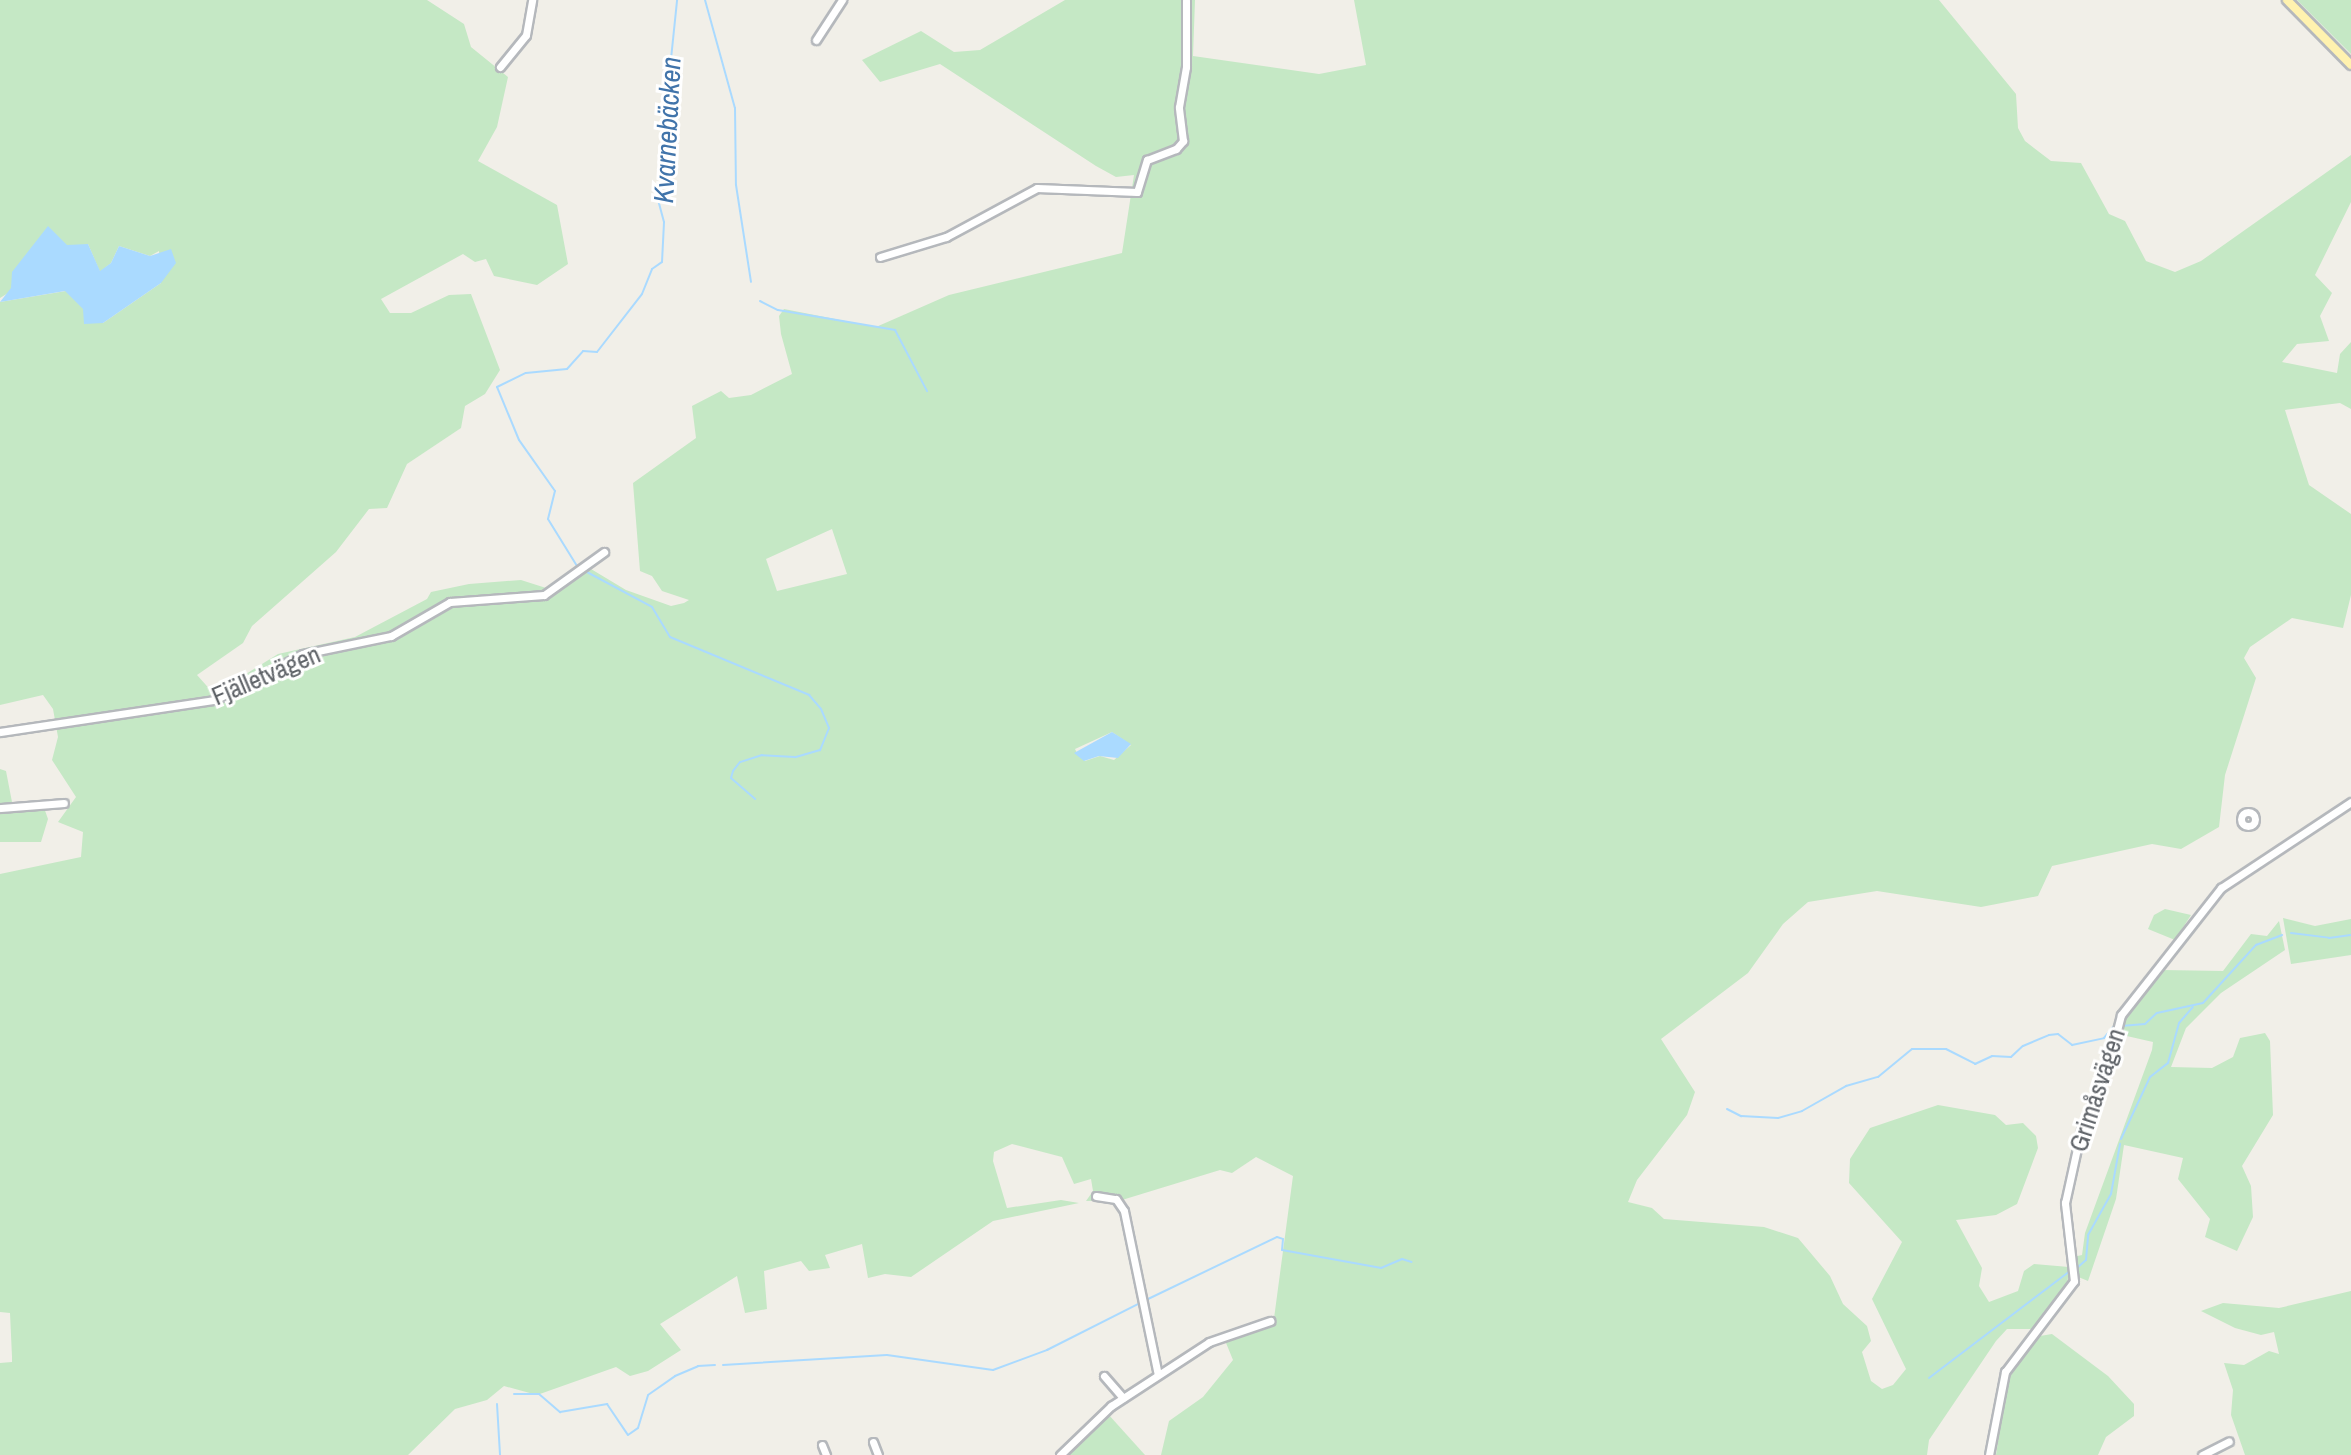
<!DOCTYPE html>
<meta charset="utf-8">
<style>
body{margin:0}
#map{position:relative;width:2351px;height:1455px;overflow:hidden;background:#f1efe8;font-family:"Archivo Narrow",sans-serif}
div>[style]{position:absolute}
[style*='--x']{left:calc(var(--x)*1px);top:calc(var(--y)*1px);width:calc(var(--w)*1px);rotate:calc(var(--a)*1deg)}
.green>*{inset:0;background:#c5e8c5}
.water>*{inset:0;background:#aadaff}
.stream>*{height:2px;margin:-1px;padding:0 1px;transform-origin:1px;border-radius:1px;background:#aadaff}
.roads{filter:drop-shadow(2px 0 #b5b8bc) drop-shadow(-2px 0 #b5b8bc) drop-shadow(0 2px #b5b8bc) drop-shadow(0 -2px #b5b8bc)}
.minor>*{height:7px;margin:-3.5px;padding:0 3.5px;transform-origin:3.5px;border-radius:3.5px;background:#fff}
.minor>.ring{margin:-3.5px;padding:0;box-sizing:content-box;background:none;border:7px solid #fff;border-radius:50%}
.major>*{height:8px;margin:-4px;padding:0 4px;transform-origin:4px;border-radius:4px;background:#fff2af}
span{translate:-50% -50%;white-space:nowrap;text-align:center;line-height:1.15;-webkit-text-stroke:6px #fff;paint-order:stroke}
.street-label{font-size:26px;color:#5f6368}
.water-label{font-size:28px;color:#4174aa;font-style:italic}
</style>
<div id="map">
<div class="green">
<i style="clip-path:polygon(evenodd,0 0,427px 0,464px 24px,471px 47px,508px 77px,497px 127px,478px 161px,557px 205px,568px 264px,537px 285px,494px 276px,486px 259px,475px 262px,463px 254px,381px 299px,390px 313px,411px 313px,449px 295px,471px 294px,500px 370px,485px 394px,465px 406px,461px 428px,407px 464px,387px 508px,369px 509px,336px 552px,252px 626px,243px 643px,197px 675px,214px 694px,278px 654px,355px 637px,427px 599px,431px 592px,469px 584px,521px 580px,546px 588px,581px 563px,626px 590px,671px 606px,684px 603px,689px 600px,662px 591px,652px 576px,640px 571px,633px 483px,696px 438px,692px 406px,721px 391px,729px 398px,751px 395px,792px 374px,781px 334px,779px 316px,784px 309px,876px 327px,949px 295px,1122px 253px,1134px 175px,1116px 177px,1096px 166px,940px 64px,880px 82px,862px 60px,921px 31px,954px 52px,980px 50px,1065px 0,1195px 0,1193px 56px,1319px 74px,1366px 65px,1354px 0,1939px 0,2016px 94px,2018px 128px,2025px 141px,2051px 161px,2081px 163px,2109px 214px,2125px 221px,2146px 261px,2175px 272px,2201px 261px,2351px 155px,2351px 202px,2315px 275px,2332px 293px,2320px 316px,2329px 341px,2297px 344px,2282px 362px,2337px 373px,2340px 354px,2351px 342px,2351px 409px,2340px 403px,2285px 410px,2309px 485px,2351px 514px,2351px 595px,2343px 628px,2292px 618px,2250px 647px,2244px 658px,2256px 678px,2225px 775px,2219px 827px,2181px 849px,2152px 844px,2052px 866px,2038px 896px,1981px 907px,1877px 891px,1808px 902px,1783px 924px,1748px 973px,1661px 1039px,1695px 1092px,1687px 1115px,1637px 1180px,1628px 1202px,1652px 1208px,1664px 1219px,1764px 1227px,1798px 1238px,1830px 1276px,1843px 1304px,1867px 1326px,1871px 1341px,1862px 1352px,1871px 1381px,1882px 1389px,1893px 1385px,1906px 1369px,1872px 1299px,1902px 1242px,1849px 1183px,1850px 1159px,1870px 1128px,1938px 1105px,1995px 1115px,2006px 1125px,2023px 1123px,2036px 1136px,2038px 1148px,2017px 1204px,1996px 1215px,1956px 1220px,1982px 1268px,1979px 1286px,1989px 1302px,2018px 1291px,2024px 1271px,2034px 1264px,2069px 1267px,2067px 1287px,2032px 1329px,2007px 1329px,1996px 1341px,1929px 1440px,1927px 1455px,1161px 1455px,1169px 1421px,1203px 1397px,1233px 1360px,1224px 1338px,1273px 1326px,1293px 1176px,1256px 1157px,1232px 1173px,1220px 1170px,1122px 1200px,1086px 1201px,1093px 1191px,1091px 1179px,1074px 1184px,1062px 1157px,1012px 1144px,994px 1152px,993px 1161px,1007px 1208px,1061px 1200px,1079px 1203px,993px 1221px,911px 1277px,885px 1274px,868px 1278px,862px 1244px,825px 1255px,830px 1268px,809px 1271px,801px 1261px,764px 1271px,767px 1309px,745px 1313px,737px 1276px,660px 1324px,681px 1350px,648px 1371px,630px 1376px,616px 1367px,537px 1395px,504px 1386px,487px 1400px,455px 1409px,408px 1455px,0 1455px,0 1363px,12px 1362px,12px 1357px,10px 1313px,0 1312px,0 874px,81px 857px,83px 832px,58px 822px,76px 797px,52px 760px,58px 737px,53px 709px,43px 695px,0 705px,0 302px,66px 291px,103px 323px,161px 283px,159px 251px,150px 256px,119px 246px,111px 263px,100px 272px,88px 244px,0 298px,0 0,832px 529px,847px 574px,777px 591px,766px 559px,832px 529px,0 0,1112px 732px,1131px 745px,1114px 760px,1100px 756px,1085px 761px,1078px 755px,1075px 749px,1112px 732px)"></i>
<i style="clip-path:polygon(2297px 0,2351px 0,2351px 54px)"></i>
<i style="clip-path:polygon(0 769px,6px 771px,12px 802px,42px 802px,48px 819px,41px 842px,0 842px)"></i>
<i style="clip-path:polygon(2165px 909px,2191px 915px,2175px 940px,2148px 929px,2154px 915px)"></i>
<i style="clip-path:polygon(2283px 918px,2315px 926px,2351px 919px,2351px 955px,2291px 964px)"></i>
<i style="clip-path:polygon(2279px 921px,2285px 950px,2221px 993px,2186px 1028px,2171px 1067px,2212px 1068px,2233px 1057px,2240px 1038px,2265px 1033px,2270px 1041px,2273px 1115px,2242px 1166px,2251px 1186px,2253px 1217px,2237px 1251px,2205px 1237px,2210px 1219px,2178px 1179px,2183px 1158px,2124px 1145px,2116px 1199px,2088px 1281px,2076px 1276px,2073px 1257px,2082px 1255px,2085px 1233px,2152px 1050px,2153px 1042px,2118px 1034px,2119px 1024px,2163px 970px,2223px 971px,2251px 934px,2267px 936px)"></i>
<i style="clip-path:polygon(2351px 1291px,2351px 1455px,2245px 1455px,2231px 1415px,2233px 1390px,2224px 1363px,2244px 1365px,2269px 1351px,2279px 1354px,2274px 1332px,2261px 1335px,2235px 1328px,2201px 1311px,2223px 1303px,2279px 1308px)"></i>
<i style="clip-path:polygon(2052px 1334px,2108px 1376px,2134px 1404px,2134px 1416px,2106px 1437px,2098px 1455px,1996px 1455px,2007px 1382px,2026px 1350px,2040px 1336px)"></i>
<i style="clip-path:polygon(1108px 1414px,1145px 1455px,1067px 1455px,1088px 1432px)"></i>
</div>
<div class="water">
<i style="clip-path:polygon(48px 226px,67px 245px,88px 244px,100px 271px,111px 263px,119px 246px,150px 256px,171px 249px,176px 263px,161px 283px,103px 323px,84px 324px,83px 309px,65px 291px,0 302px,11px 288px,12px 272px)"></i>
<i style="clip-path:polygon(1112px 732px,1131px 744px,1118px 758px,1099px 756px,1084px 761px,1074px 753px)"></i>
</div>
<div class="stream">
<i style="--x:705;--y:0;--w:112;--a:74.5"></i>
<i style="--x:735;--y:108;--w:77;--a:89.3"></i>
<i style="--x:736;--y:185;--w:98;--a:81.2"></i>
<i style="--x:760;--y:301;--w:20;--a:27"></i>
<i style="--x:778;--y:310;--w:119;--a:9.7"></i>
<i style="--x:895;--y:330;--w:69;--a:62.3"></i>
<i style="--x:577;--y:566;--w:55;--a:-121.7"></i>
<i style="--x:548;--y:519;--w:29;--a:-76"></i>
<i style="--x:555;--y:491;--w:62;--a:-125.2"></i>
<i style="--x:519;--y:440;--w:57;--a:-112.5"></i>
<i style="--x:497;--y:387;--w:32;--a:-26"></i>
<i style="--x:526;--y:373;--w:41;--a:-5.6"></i>
<i style="--x:567;--y:369;--w:24;--a:-48"></i>
<i style="--x:583;--y:351;--w:14;--a:4"></i>
<i style="--x:597;--y:352;--w:73;--a:-52.2"></i>
<i style="--x:642;--y:294;--w:27;--a:-68"></i>
<i style="--x:652;--y:269;--w:12;--a:-35"></i>
<i style="--x:662;--y:262;--w:40;--a:-87.1"></i>
<i style="--x:664;--y:222;--w:28;--a:-105"></i>
<i style="--x:657;--y:195;--w:38;--a:-72"></i>
<i style="--x:669;--y:159;--w:42;--a:-95.4"></i>
<i style="--x:665;--y:117;--w:118;--a:-84.1"></i>
<i style="--x:585;--y:571;--w:76;--a:28.2"></i>
<i style="--x:652;--y:607;--w:35;--a:59"></i>
<i style="--x:670;--y:637;--w:151;--a:22.6"></i>
<i style="--x:809;--y:695;--w:18;--a:49"></i>
<i style="--x:821;--y:709;--w:21;--a:67"></i>
<i style="--x:829;--y:728;--w:24;--a:112"></i>
<i style="--x:820;--y:750;--w:26;--a:164"></i>
<i style="--x:795;--y:757;--w:33;--a:-177"></i>
<i style="--x:762;--y:755;--w:23;--a:162"></i>
<i style="--x:740;--y:762;--w:11;--a:128"></i>
<i style="--x:733;--y:771;--w:7;--a:106"></i>
<i style="--x:731;--y:778;--w:32;--a:41"></i>
<i style="--x:2291;--y:933;--w:38;--a:7"></i>
<i style="--x:2329;--y:938;--w:22;--a:-8"></i>
<i style="--x:2121;--y:1026;--w:24;--a:-5"></i>
<i style="--x:2145;--y:1024;--w:16;--a:-43"></i>
<i style="--x:2157;--y:1013;--w:47;--a:-12.3"></i>
<i style="--x:2203;--y:1003;--w:79;--a:-47.6"></i>
<i style="--x:2256;--y:945;--w:28;--a:-21"></i>
<i style="--x:1727;--y:1109;--w:16;--a:27"></i>
<i style="--x:1741;--y:1116;--w:37;--a:3"></i>
<i style="--x:1778;--y:1118;--w:25;--a:-16"></i>
<i style="--x:1802;--y:1111;--w:51;--a:-29.6"></i>
<i style="--x:1846;--y:1086;--w:33;--a:-16"></i>
<i style="--x:1878;--y:1077;--w:44;--a:-39.5"></i>
<i style="--x:1912;--y:1049;--w:34;--a:0"></i>
<i style="--x:1946;--y:1049;--w:33;--a:27"></i>
<i style="--x:1975;--y:1064;--w:19;--a:-25"></i>
<i style="--x:1992;--y:1056;--w:19;--a:3"></i>
<i style="--x:2011;--y:1057;--w:16;--a:-43"></i>
<i style="--x:2023;--y:1046;--w:28;--a:-23"></i>
<i style="--x:2049;--y:1035;--w:9;--a:-6"></i>
<i style="--x:2058;--y:1034;--w:18;--a:38"></i>
<i style="--x:2072;--y:1045;--w:33;--a:-12"></i>
<i style="--x:2104;--y:1038;--w:16;--a:-50"></i>
<i style="--x:2121;--y:1139;--w:68;--a:-64.9"></i>
<i style="--x:2150;--y:1077;--w:23;--a:-38"></i>
<i style="--x:2168;--y:1063;--w:41;--a:-74.6"></i>
<i style="--x:2179;--y:1023;--w:21;--a:-49"></i>
<i style="--x:2077;--y:1268;--w:12;--a:-42"></i>
<i style="--x:2086;--y:1260;--w:25;--a:-85"></i>
<i style="--x:2088;--y:1235;--w:47;--a:-60.7"></i>
<i style="--x:2111;--y:1194;--w:51;--a:-79.8"></i>
<i style="--x:1146;--y:1300;--w:145;--a:-25.7"></i>
<i style="--x:1277;--y:1237;--w:6;--a:18"></i>
<i style="--x:1283;--y:1239;--w:11;--a:95"></i>
<i style="--x:1282;--y:1250;--w:101;--a:10.3"></i>
<i style="--x:1381;--y:1268;--w:23;--a:-23"></i>
<i style="--x:1402;--y:1259;--w:10;--a:17"></i>
<i style="--x:723;--y:1365;--w:164;--a:-3.5"></i>
<i style="--x:887;--y:1355;--w:107;--a:8.1"></i>
<i style="--x:993;--y:1370;--w:58;--a:-20.3"></i>
<i style="--x:1047;--y:1350;--w:104;--a:-26.8"></i>
<i style="--x:1929;--y:1378;--w:177;--a:-37.2"></i>
<i style="--x:514;--y:1394;--w:25;--a:0"></i>
<i style="--x:539;--y:1394;--w:28;--a:41"></i>
<i style="--x:560;--y:1412;--w:48;--a:-9.7"></i>
<i style="--x:607;--y:1404;--w:37;--a:56"></i>
<i style="--x:628;--y:1435;--w:12;--a:-35"></i>
<i style="--x:638;--y:1428;--w:34;--a:-73"></i>
<i style="--x:648;--y:1395;--w:33;--a:-35"></i>
<i style="--x:675;--y:1376;--w:25;--a:-23"></i>
<i style="--x:698;--y:1366;--w:17;--a:-3"></i>
<i style="--x:497;--y:1404;--w:51;--a:86.6"></i>
</div>
<div class="roads">
<div class="minor">
<i style="--x:816;--y:40;--w:48;--a:-57"></i>
<i style="--x:500;--y:67;--w:41;--a:-50.9"></i>
<i style="--x:526;--y:35;--w:36;--a:-80"></i>
<i style="--x:880;--y:257;--w:69;--a:-16.9"></i>
<i style="--x:946;--y:237;--w:103;--a:-28.3"></i>
<i style="--x:1037;--y:188;--w:100;--a:2.3"></i>
<i style="--x:1137;--y:192;--w:34;--a:-73"></i>
<i style="--x:1147;--y:160;--w:31;--a:-21"></i>
<i style="--x:1176;--y:149;--w:11;--a:-49"></i>
<i style="--x:1183;--y:141;--w:34;--a:-97"></i>
<i style="--x:1179;--y:107;--w:41;--a:-80.1"></i>
<i style="--x:1186;--y:67;--w:67;--a:-90"></i>
<i style="--x:0;--y:732;--w:217;--a:-8.5"></i>
<i style="--x:215;--y:700;--w:99;--a:-27.6"></i>
<i style="--x:303;--y:654;--w:90;--a:-11.6"></i>
<i style="--x:391;--y:636;--w:68;--a:-30"></i>
<i style="--x:450;--y:602;--w:94;--a:-4.3"></i>
<i style="--x:544;--y:595;--w:74;--a:-35.6"></i>
<i style="--x:0;--y:808;--w:64;--a:-4.5"></i>
<i class="ring" style="left:2241px;top:812px;width:7px;height:7px"></i>
<i style="--x:1096;--y:1196;--w:20;--a:9"></i>
<i style="--x:1116;--y:1199;--w:14;--a:56"></i>
<i style="--x:1124;--y:1211;--w:167;--a:78.3"></i>
<i style="--x:1104;--y:1376;--w:29;--a:49"></i>
<i style="--x:873;--y:1442;--w:14;--a:69"></i>
<i style="--x:822;--y:1445;--w:11;--a:68"></i>
<i style="--x:1060;--y:1455;--w:71;--a:-43.9"></i>
<i style="--x:1111;--y:1406;--w:117;--a:-33.1"></i>
<i style="--x:1209;--y:1342;--w:65;--a:-19"></i>
<i style="--x:1989;--y:1455;--w:85;--a:-79.1"></i>
<i style="--x:2005;--y:1372;--w:114;--a:-52.8"></i>
<i style="--x:2074;--y:1281;--w:79;--a:-96.6"></i>
<i style="--x:2065;--y:1203;--w:75;--a:-77.6"></i>
<i style="--x:2081;--y:1130;--w:66;--a:-66.9"></i>
<i style="--x:2107;--y:1069;--w:56;--a:-75.5"></i>
<i style="--x:2121;--y:1015;--w:162;--a:-51.8"></i>
<i style="--x:2221;--y:888;--w:156;--a:-33.5"></i>
<i style="--x:2202;--y:1455;--w:30;--a:-27"></i>
</div>
<div class="major">
<i style="--x:2287;--y:0;--w:91;--a:45.4"></i>
</div>
</div>
<div class="street-label">
<span style="left:266px;top:675px;rotate:-23deg">Fjälletvägen</span>
<span style="left:2097px;top:1090px;rotate:-72deg">Grimåsvägen</span>
</div>
<div class="water-label">
<span style="left:667px;top:130px;rotate:-87deg">Kvarnebäcken</span>
</div>
</div>
